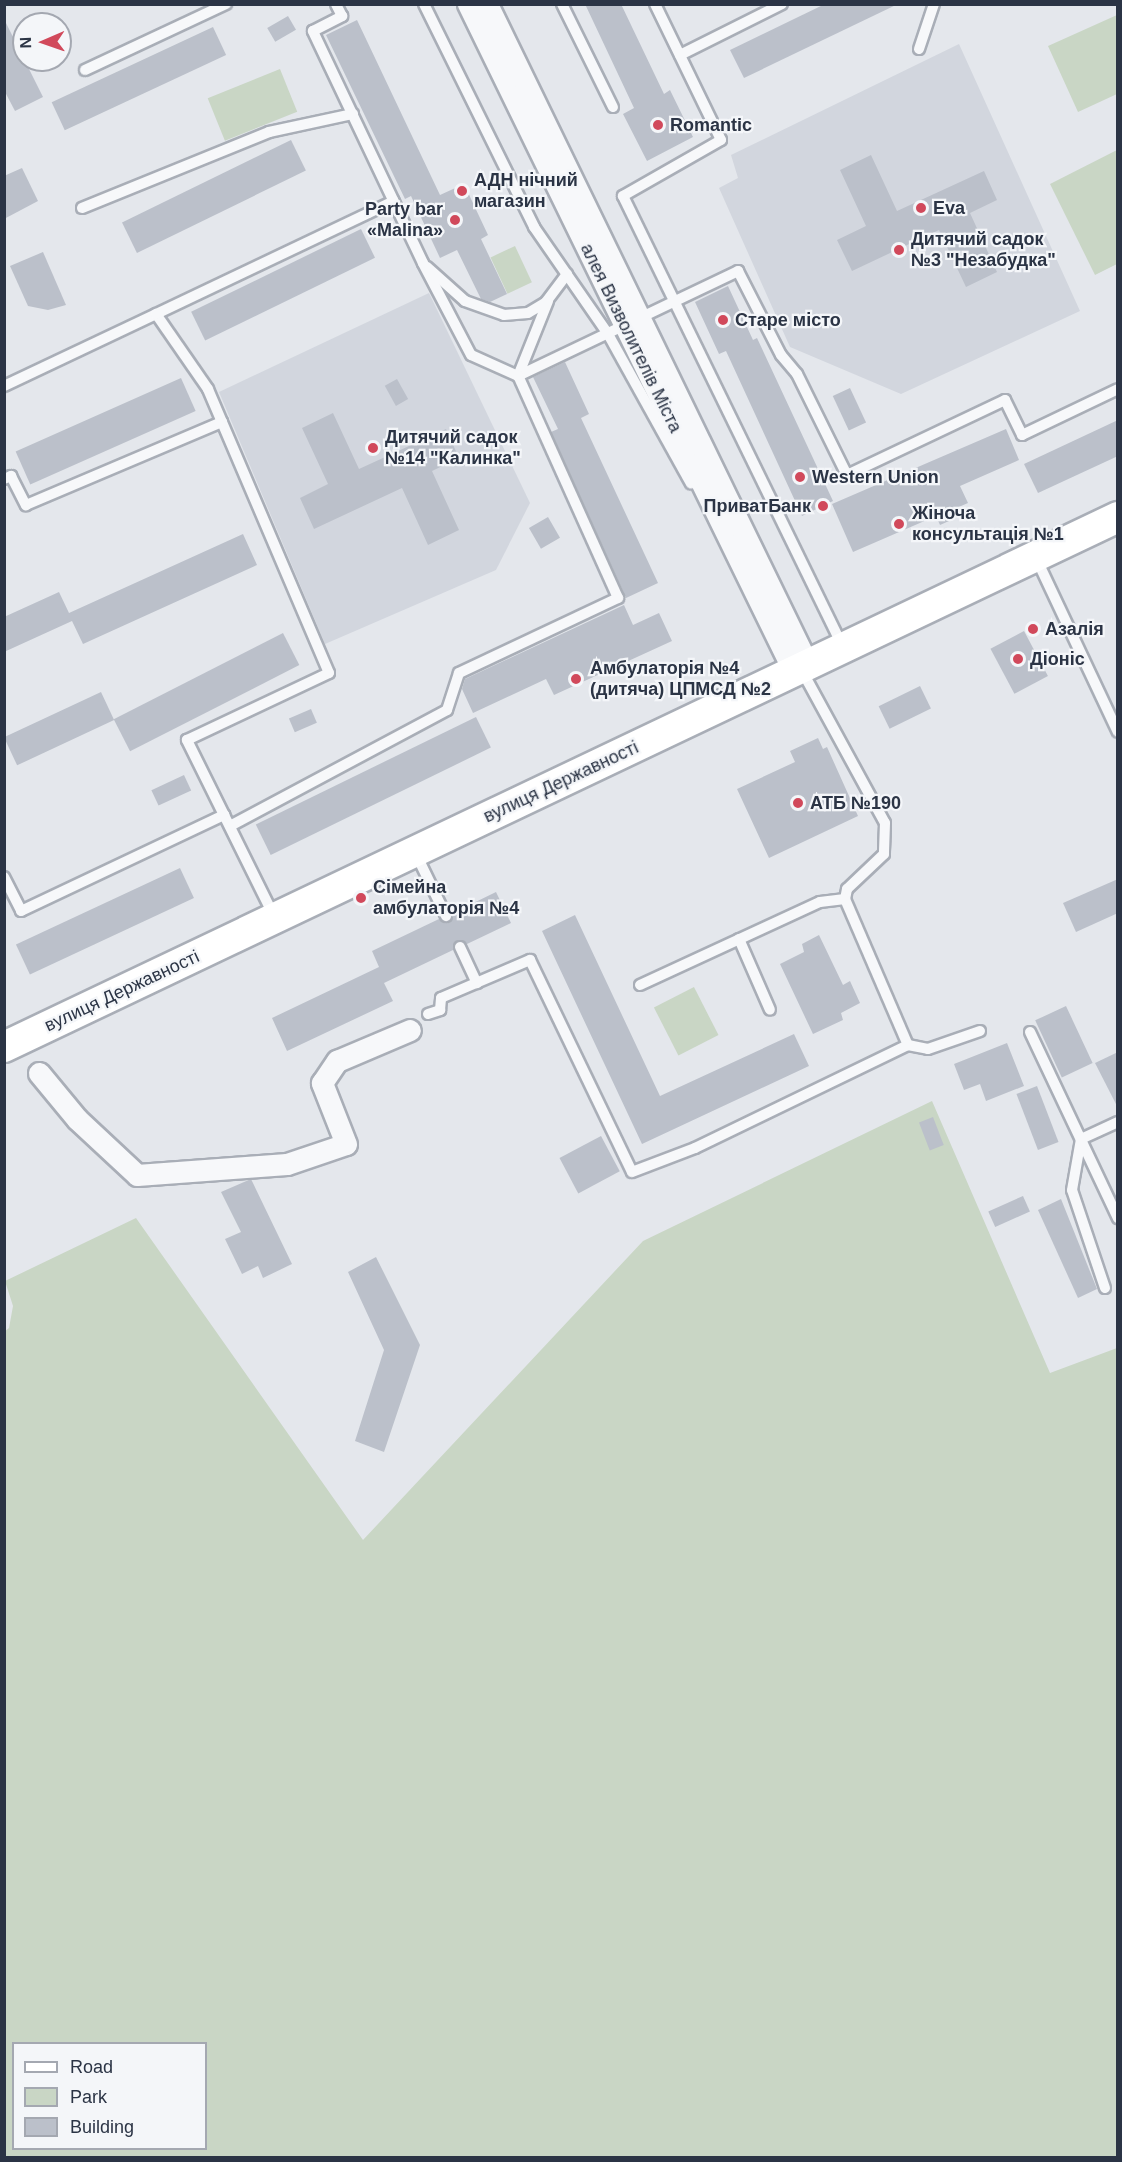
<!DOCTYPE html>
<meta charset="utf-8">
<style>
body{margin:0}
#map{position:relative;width:1122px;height:2162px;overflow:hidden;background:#e4e7ec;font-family:Helvetica,sans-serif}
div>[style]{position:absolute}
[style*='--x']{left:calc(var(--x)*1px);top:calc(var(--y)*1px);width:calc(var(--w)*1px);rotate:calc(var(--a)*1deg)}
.built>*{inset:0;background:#d2d6de}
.green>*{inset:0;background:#c9d6c5;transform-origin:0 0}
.building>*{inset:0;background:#bbc0ca;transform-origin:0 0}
.roads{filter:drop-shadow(2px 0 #a9aeb7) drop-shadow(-2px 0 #a9aeb7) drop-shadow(0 2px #a9aeb7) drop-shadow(0 -2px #a9aeb7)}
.lane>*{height:10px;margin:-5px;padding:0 5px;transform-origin:5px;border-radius:5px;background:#f7f8fa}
.street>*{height:21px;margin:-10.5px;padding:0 10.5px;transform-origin:10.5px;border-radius:10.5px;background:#f7f8fa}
.secondary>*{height:30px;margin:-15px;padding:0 15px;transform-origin:15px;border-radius:15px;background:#fff}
.dots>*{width:16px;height:16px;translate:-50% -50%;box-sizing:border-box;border:3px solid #f4f6f9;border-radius:50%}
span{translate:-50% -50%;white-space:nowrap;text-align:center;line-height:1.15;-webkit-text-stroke:4.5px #f4f6f9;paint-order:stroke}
.poi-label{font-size:18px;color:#2b3445;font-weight:700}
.left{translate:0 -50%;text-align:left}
.right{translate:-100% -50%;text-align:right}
.street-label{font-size:18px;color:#2b3445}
.frame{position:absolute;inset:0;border:6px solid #2b3445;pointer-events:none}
.legend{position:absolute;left:12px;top:2042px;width:195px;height:108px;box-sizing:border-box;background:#f4f6f9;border:2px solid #a4a8b1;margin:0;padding:8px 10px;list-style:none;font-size:18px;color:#2b3445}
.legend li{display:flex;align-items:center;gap:12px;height:30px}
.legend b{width:30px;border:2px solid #a4a8b1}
.north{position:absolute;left:12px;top:12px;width:60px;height:60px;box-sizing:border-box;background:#f4f6f9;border:2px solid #a4a8b1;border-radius:50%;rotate:268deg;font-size:16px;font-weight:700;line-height:24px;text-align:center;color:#2b3445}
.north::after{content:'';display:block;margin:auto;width:21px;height:27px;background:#d1495b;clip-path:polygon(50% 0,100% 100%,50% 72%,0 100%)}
</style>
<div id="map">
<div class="built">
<i style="clip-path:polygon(959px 44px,1080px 311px,901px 394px,790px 347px,719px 188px,738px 178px,731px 155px)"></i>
<i style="clip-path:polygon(429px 293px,530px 503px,496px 570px,325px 644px,219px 392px)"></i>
</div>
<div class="green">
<i style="clip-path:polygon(1117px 15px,1117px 94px,1078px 112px,1048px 46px)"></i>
<i style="left:280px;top:69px;width:46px;height:78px;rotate:68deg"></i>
<i style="clip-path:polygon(1117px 150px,1117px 264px,1095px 275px,1050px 184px)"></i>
<i style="left:515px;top:246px;width:40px;height:27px;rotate:65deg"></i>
<i style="left:694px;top:987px;width:54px;height:45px;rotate:63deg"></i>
<i style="clip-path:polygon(evenodd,932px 1101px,1050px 1373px,1117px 1348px,1117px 2157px,5px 2157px,4px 1332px,9px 1328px,13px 1306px,5px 1281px,136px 1218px,363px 1540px,643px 1241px,932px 1101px,14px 2044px,206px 2044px,206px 2148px,14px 2148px,14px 2044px)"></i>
</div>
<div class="building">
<i style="clip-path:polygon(585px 4px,621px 4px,664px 94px,670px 90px,693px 137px,647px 161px,623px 114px,634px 108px)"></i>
<i style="clip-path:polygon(825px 4px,898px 4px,744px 78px,730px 50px)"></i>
<i style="left:288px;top:16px;width:16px;height:24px;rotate:60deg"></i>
<i style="clip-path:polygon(4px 19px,43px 97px,15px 111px,4px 90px)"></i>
<i style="clip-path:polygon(357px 20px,440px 195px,464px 184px,488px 235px,481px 239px,507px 294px,490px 302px,481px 299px,457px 250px,440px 258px,411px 196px,405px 199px,326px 35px)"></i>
<i style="left:213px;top:27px;width:31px;height:178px;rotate:65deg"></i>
<i style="left:291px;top:140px;width:34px;height:188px;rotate:64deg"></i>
<i style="clip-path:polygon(871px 155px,897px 211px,984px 171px,997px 200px,970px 213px,997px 272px,966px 287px,939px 230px,852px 271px,837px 240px,866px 226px,840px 170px)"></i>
<i style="clip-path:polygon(22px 168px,38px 201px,4px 219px,4px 176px)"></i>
<i style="left:361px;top:229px;width:32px;height:189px;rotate:64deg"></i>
<i style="clip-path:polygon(43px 252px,66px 305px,48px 310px,28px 306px,10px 266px)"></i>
<i style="clip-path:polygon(728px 286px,753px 340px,757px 338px,833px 501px,802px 516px,726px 351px,719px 354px,695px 302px)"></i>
<i style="clip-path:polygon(565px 362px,589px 414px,581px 418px,658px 583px,626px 598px,551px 432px,558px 429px,533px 377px)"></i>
<i style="left:181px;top:378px;width:36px;height:181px;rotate:66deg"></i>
<i style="left:397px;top:379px;width:23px;height:14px;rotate:61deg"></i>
<i style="left:850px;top:388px;width:38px;height:19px;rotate:65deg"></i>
<i style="clip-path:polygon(333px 413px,359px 469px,446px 429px,459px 458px,432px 471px,459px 530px,428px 545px,402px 488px,314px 529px,300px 498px,328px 484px,302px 428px)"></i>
<i style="clip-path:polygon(1118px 420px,1118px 456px,1038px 493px,1024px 464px)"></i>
<i style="clip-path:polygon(1006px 429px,1019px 460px,960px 486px,968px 503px,954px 509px,958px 517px,940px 525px,936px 516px,853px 552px,832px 504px)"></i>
<i style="left:548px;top:517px;width:24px;height:22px;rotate:60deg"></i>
<i style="clip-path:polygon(243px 534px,257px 565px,83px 644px,72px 621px,4px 652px,4px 617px,59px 592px,69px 613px)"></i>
<i style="clip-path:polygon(624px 605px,633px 625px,659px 613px,672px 641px,554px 695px,546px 679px,473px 713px,462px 689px,465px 679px)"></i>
<i style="left:1024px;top:631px;width:51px;height:38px;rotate:62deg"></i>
<i style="left:283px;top:633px;width:36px;height:190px;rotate:63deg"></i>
<i style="left:920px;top:686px;width:25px;height:46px;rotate:64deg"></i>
<i style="left:101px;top:692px;width:31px;height:107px;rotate:65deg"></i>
<i style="left:311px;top:709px;width:15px;height:24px;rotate:67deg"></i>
<i style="left:476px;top:717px;width:34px;height:245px;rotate:64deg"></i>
<i style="clip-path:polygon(818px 738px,823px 749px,827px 747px,858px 816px,769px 858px,737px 789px,795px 762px,790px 751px)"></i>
<i style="left:184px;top:775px;width:17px;height:36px;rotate:65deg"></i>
<i style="left:180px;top:868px;width:33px;height:181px;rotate:65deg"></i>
<i style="clip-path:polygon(1118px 879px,1118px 913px,1076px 932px,1063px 903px)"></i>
<i style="clip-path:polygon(496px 892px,511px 923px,467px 944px,456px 941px,453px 950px,384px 983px,393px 1001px,287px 1051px,272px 1018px,379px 967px,372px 951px,439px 919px,449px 923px,453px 913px)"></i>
<i style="clip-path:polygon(575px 915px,660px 1096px,794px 1034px,809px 1066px,642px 1144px,542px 931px)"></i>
<i style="clip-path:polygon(819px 935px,843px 985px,850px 981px,860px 1003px,841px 1013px,843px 1020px,813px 1034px,780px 964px,804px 952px,802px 944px)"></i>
<i style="left:1066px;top:1006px;width:63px;height:34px;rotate:65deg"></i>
<i style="clip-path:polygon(1007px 1043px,1024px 1086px,986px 1101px,980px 1084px,964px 1090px,954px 1064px)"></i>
<i style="clip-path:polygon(1118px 1052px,1118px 1108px,1095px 1063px)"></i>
<i style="left:1037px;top:1086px;width:60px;height:22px;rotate:69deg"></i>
<i style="left:933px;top:1117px;width:30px;height:15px;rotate:69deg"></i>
<i style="left:601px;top:1136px;width:40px;height:47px;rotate:62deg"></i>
<i style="clip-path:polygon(251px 1179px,292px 1264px,263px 1278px,258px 1266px,242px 1274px,225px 1239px,241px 1232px,221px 1192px)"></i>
<i style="left:1023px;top:1196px;width:17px;height:38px;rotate:66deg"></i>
<i style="clip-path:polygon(1061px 1199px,1097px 1289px,1078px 1298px,1038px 1210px)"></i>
<i style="clip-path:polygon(376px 1257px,420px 1345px,384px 1452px,355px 1441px,384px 1350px,348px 1272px)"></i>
</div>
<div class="roads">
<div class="lane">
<i style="--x:424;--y:4;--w:249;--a:63.7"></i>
<i style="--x:534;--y:227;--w:130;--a:55.3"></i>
<i style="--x:608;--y:334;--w:171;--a:61"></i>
<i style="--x:562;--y:4;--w:115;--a:63.7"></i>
<i style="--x:655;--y:4;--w:151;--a:64.1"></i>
<i style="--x:721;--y:140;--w:113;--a:150.3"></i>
<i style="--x:623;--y:196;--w:500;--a:64"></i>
<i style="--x:919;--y:49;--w:47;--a:-71.6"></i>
<i style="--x:680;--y:55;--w:114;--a:-26.6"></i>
<i style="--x:85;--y:70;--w:156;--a:-25.1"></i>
<i style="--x:82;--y:208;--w:202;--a:-22.1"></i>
<i style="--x:269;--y:132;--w:86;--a:-12.1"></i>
<i style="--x:427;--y:267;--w:51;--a:41.8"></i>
<i style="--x:465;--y:301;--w:41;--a:19.7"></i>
<i style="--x:504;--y:315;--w:24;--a:-5"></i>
<i style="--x:528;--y:313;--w:21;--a:-31"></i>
<i style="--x:546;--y:302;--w:35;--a:-53"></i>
<i style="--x:518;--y:376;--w:244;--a:-25.5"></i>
<i style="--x:738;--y:271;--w:94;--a:62.9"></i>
<i style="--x:781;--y:355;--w:25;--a:50"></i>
<i style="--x:797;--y:374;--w:113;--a:63.7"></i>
<i style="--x:847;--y:475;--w:175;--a:-25.4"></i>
<i style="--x:1005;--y:400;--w:39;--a:64"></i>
<i style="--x:1022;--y:435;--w:106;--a:-25.6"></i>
<i style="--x:518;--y:376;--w:81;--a:-68.2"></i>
<i style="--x:4;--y:386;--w:168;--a:-25.3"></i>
<i style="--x:4;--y:479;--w:8;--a:-23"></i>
<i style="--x:11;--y:476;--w:33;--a:63"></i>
<i style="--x:26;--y:505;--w:213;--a:-23"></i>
<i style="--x:1036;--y:558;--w:192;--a:64.8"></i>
<i style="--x:801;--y:669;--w:175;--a:61.4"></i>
<i style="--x:885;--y:823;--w:31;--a:92"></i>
<i style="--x:884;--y:854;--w:51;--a:136.6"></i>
<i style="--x:847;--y:889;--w:10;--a:101"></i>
<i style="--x:845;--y:899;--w:159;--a:66.7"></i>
<i style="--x:224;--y:815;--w:84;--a:-116.3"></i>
<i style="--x:187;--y:740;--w:157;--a:-25.3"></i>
<i style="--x:329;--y:673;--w:309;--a:-113.1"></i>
<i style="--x:208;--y:389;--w:91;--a:-124.7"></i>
<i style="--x:156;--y:314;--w:263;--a:-25.4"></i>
<i style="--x:230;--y:826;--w:246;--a:-28.1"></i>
<i style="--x:447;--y:710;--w:39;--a:-72"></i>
<i style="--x:459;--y:673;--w:176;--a:-25.3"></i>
<i style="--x:618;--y:598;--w:243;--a:-114.2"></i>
<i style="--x:518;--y:376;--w:51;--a:-155.9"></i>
<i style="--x:471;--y:355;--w:104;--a:-117.6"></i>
<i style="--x:423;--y:263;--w:257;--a:-115.4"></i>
<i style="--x:313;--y:31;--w:33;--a:-27"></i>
<i style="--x:342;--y:16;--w:13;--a:-117"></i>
<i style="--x:416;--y:854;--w:69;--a:64.2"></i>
<i style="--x:4;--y:877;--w:38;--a:63"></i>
<i style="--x:21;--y:911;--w:225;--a:-25.3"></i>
<i style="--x:224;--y:815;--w:113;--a:63.7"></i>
<i style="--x:739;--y:939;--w:77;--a:66.4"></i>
<i style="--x:460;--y:947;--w:40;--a:65"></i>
<i style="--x:640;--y:985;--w:198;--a:-24.8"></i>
<i style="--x:820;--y:902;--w:25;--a:-7"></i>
<i style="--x:428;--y:1014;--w:13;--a:-18"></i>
<i style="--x:440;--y:1010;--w:12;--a:-85"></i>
<i style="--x:441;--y:998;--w:97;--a:-23.1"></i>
<i style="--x:530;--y:960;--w:235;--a:64.3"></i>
<i style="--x:632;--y:1172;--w:67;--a:-20.9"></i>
<i style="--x:695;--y:1148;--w:237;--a:-25.8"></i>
<i style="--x:908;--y:1045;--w:20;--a:11"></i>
<i style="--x:928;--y:1049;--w:55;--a:-19.1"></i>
<i style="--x:1030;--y:1032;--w:206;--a:64.7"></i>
<i style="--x:1105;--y:1288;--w:103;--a:-108.6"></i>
<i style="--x:1072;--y:1190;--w:52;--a:-80"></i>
<i style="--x:1081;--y:1139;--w:41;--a:-24.7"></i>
</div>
<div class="street">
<i style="--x:468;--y:4;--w:743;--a:63.99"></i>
<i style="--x:487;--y:4;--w:735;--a:64.1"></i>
<i style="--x:39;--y:1073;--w:60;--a:50.4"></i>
<i style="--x:77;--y:1119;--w:82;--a:43"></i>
<i style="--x:137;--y:1175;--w:150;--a:-4.2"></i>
<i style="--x:287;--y:1164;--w:62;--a:-18.7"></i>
<i style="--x:346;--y:1144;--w:66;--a:-111.5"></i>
<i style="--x:322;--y:1083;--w:27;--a:-56"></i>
<i style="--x:337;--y:1061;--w:79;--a:-23"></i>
</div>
<div class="secondary">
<i style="--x:4;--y:1047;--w:1234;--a:-25.44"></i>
</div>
</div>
<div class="dots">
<i style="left:658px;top:125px;background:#d1495b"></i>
<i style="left:462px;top:191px;background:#d1495b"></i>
<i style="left:921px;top:208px;background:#d1495b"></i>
<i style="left:455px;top:220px;background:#d1495b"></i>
<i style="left:899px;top:250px;background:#d1495b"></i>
<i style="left:723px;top:320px;background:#d1495b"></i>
<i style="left:373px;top:448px;background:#d1495b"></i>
<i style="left:800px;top:477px;background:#d1495b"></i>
<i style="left:823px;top:506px;background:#d1495b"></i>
<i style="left:899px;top:524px;background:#d1495b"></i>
<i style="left:1033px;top:629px;background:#d1495b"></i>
<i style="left:1018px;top:659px;background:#d1495b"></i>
<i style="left:576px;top:679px;background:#d1495b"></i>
<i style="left:798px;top:803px;background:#d1495b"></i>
<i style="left:361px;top:898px;background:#d1495b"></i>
</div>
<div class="poi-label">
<span class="left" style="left:670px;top:125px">Romantic</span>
<span class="left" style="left:474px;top:191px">АДН нічний<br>магазин</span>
<span class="left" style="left:933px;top:208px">Eva</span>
<span class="right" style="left:443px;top:220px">Party bar<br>«Malina»</span>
<span class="left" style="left:911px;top:250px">Дитячий садок<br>№3 "Незабудка"</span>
<span class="left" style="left:735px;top:320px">Старе місто</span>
<span class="left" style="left:385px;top:448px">Дитячий садок<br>№14 "Калинка"</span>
<span class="left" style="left:812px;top:477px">Western Union</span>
<span class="right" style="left:811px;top:506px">ПриватБанк</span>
<span class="left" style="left:912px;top:524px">Жіноча<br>консультація №1</span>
<span class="left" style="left:1045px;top:629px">Азалія</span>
<span class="left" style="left:1030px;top:659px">Діоніс</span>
<span class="left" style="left:590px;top:679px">Амбулаторія №4<br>(дитяча) ЦПМСД №2</span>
<span class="left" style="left:810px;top:803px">АТБ №190</span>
<span class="left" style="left:373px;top:898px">Сімейна<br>амбулаторія №4</span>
</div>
<div class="street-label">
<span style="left:631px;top:338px;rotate:64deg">алея Визволителів Міста</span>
<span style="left:561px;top:782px;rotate:-25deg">вулиця Державності</span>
<span style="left:122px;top:991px;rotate:-25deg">вулиця Державності</span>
</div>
<div class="frame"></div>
<ul class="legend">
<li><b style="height:8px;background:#fff"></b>Road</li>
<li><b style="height:16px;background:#c9d6c5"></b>Park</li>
<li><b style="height:16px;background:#bbc0ca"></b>Building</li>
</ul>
<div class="north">N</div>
</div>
